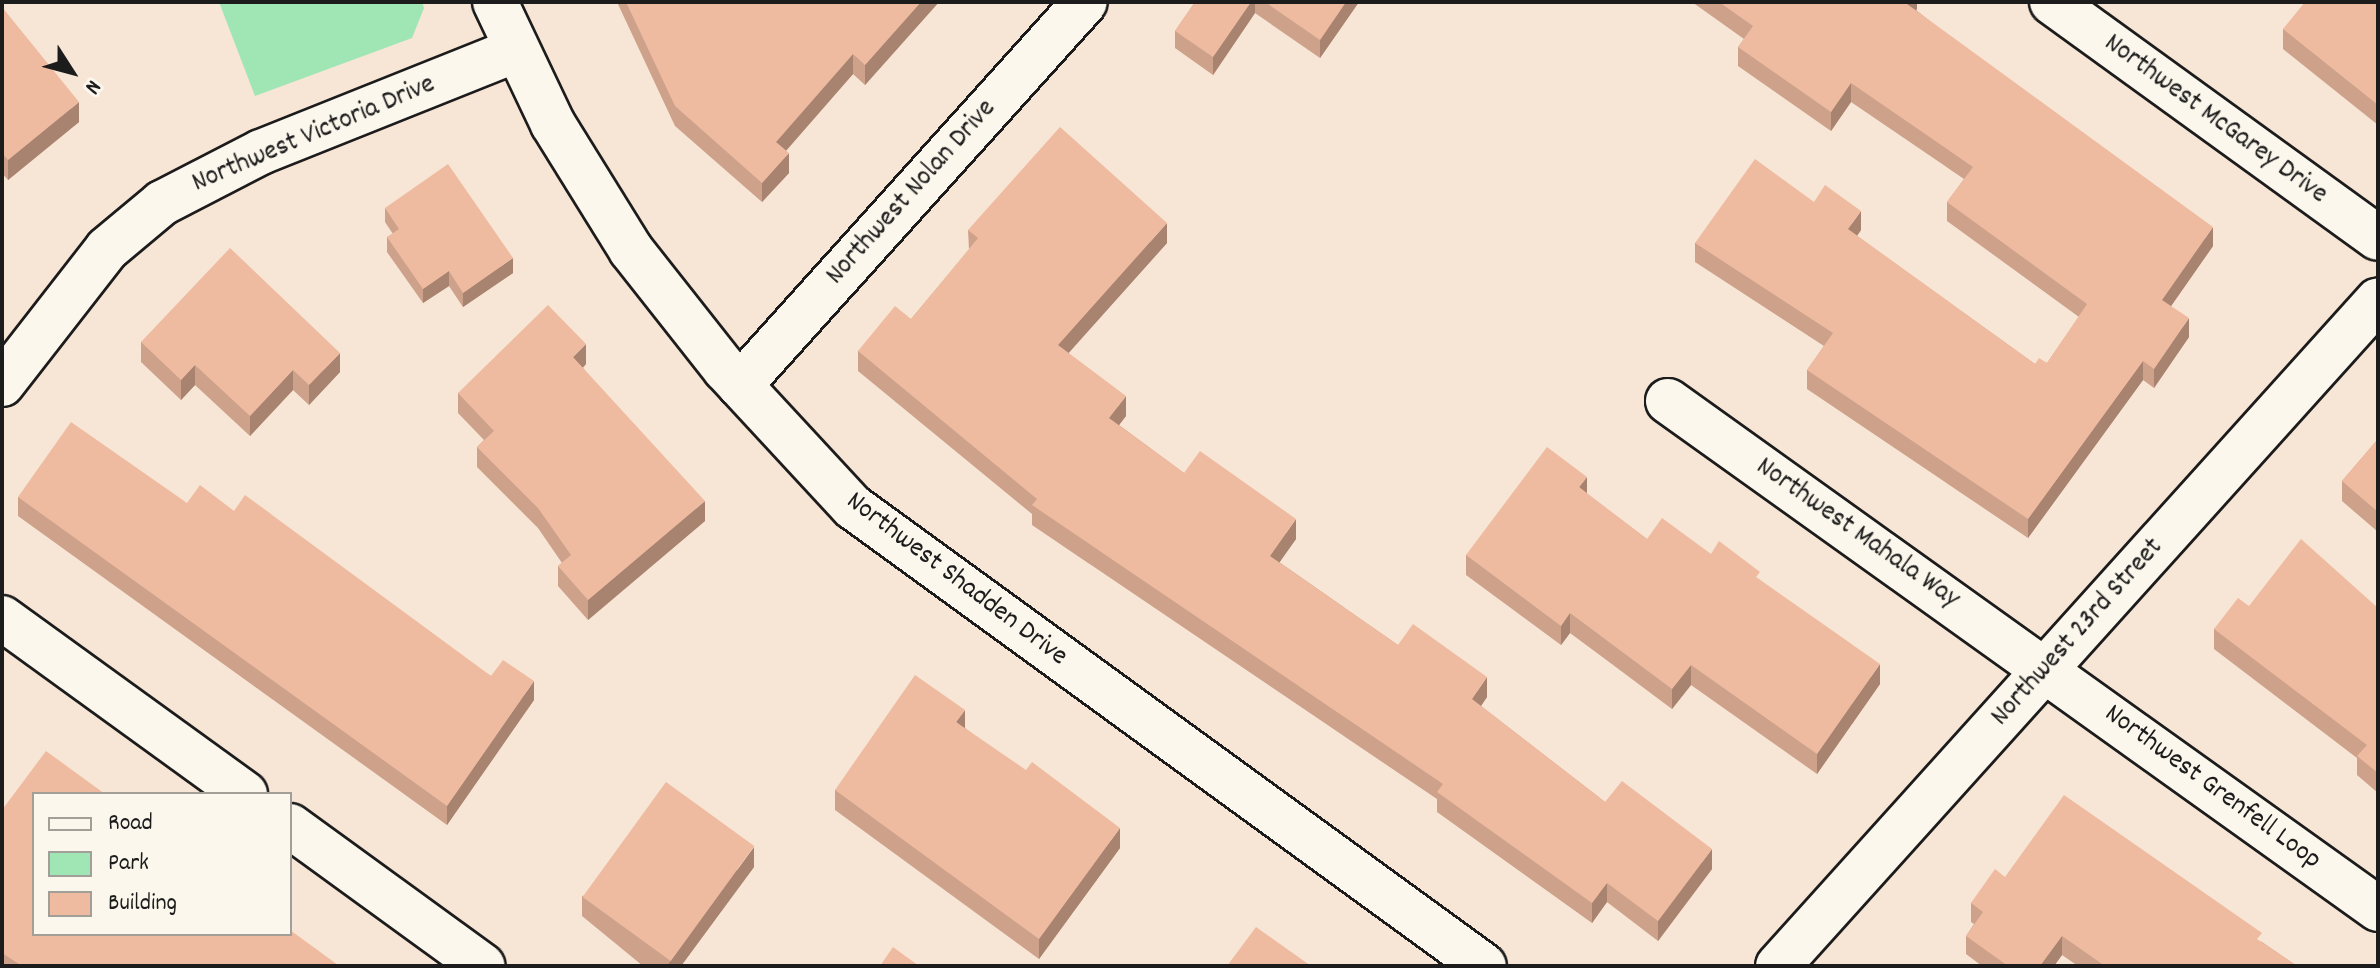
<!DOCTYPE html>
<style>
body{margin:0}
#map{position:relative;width:2380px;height:968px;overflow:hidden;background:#f7e5d5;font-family:Dekko,sans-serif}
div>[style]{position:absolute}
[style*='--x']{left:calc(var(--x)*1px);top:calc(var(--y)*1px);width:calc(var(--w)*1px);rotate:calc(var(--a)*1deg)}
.green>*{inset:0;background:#9fe6b4}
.roads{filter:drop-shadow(2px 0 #1c1c1c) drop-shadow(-2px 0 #1c1c1c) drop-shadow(0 2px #1c1c1c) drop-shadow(0 -2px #1c1c1c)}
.minor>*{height:44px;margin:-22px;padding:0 22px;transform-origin:22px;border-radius:22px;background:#fbf7ec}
.wall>*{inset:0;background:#cda18a}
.shaded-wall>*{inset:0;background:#a78370}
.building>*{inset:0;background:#eebba0;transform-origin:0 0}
span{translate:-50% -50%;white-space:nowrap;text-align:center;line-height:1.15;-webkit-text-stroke:6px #fbf7ec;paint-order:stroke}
.street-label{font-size:28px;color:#1c1c1c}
.frame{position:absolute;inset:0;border:4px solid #1c1c1c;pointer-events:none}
.legend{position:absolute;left:32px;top:792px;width:260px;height:144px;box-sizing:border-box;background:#fbf7ec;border:2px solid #a29f99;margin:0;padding:10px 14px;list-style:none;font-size:24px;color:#1c1c1c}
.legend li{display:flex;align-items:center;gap:16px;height:40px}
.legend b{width:40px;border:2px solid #a29f99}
.north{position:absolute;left:32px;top:32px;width:80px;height:80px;-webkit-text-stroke:6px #fbf7ec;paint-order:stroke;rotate:126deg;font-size:22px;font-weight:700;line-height:32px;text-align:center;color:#1c1c1c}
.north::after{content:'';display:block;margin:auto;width:28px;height:36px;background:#1c1c1c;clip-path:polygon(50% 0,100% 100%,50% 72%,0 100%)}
</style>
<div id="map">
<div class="green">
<i style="clip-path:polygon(219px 2px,422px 2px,424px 8px,412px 38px,255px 96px)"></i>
</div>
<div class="roads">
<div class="minor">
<i style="--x:495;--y:2;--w:135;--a:64.6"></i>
<i style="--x:553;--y:124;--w:148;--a:58.2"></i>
<i style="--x:631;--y:250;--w:152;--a:51.7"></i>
<i style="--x:725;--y:369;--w:188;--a:47.2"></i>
<i style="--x:853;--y:507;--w:780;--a:36.03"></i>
<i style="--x:2052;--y:2;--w:402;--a:35.9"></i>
<i style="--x:2;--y:384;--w:171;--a:-52.1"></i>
<i style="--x:107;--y:249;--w:72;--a:-39.9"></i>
<i style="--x:162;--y:203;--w:111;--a:-27.3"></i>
<i style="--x:261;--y:152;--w:272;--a:-21.8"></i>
<i style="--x:740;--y:385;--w:515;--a:-47.99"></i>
<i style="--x:1668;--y:401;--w:873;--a:35.58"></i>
<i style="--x:2;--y:618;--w:300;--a:35.9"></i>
<i style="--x:290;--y:826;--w:238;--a:36"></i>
<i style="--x:1778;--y:966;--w:896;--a:-47.98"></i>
</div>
</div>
<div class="wall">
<i style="clip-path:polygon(617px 2px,939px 2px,865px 85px,853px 74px,786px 151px,789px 173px,762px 202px,675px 126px)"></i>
<i style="clip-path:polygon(1195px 2px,1359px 2px,1320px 58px,1255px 13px,1213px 75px,1175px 48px,1175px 31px)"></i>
<i style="clip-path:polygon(1692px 2px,1917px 2px,1916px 10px,2213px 246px,2171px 306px,2189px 337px,2154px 388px,2143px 380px,2028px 538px,1807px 389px,1807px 370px,1824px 346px,1695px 262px,1695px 243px,1814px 202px,1861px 230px,1857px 236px,2035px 364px,2047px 363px,2079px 317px,1947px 221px,1947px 202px,1964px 179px,1851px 102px,1831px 131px,1738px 66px,1738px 47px,1744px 39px)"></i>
<i style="clip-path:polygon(2378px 2px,2378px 125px,2283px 49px,2283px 29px)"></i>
<i style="clip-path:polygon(2px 7px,79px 122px,8px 180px,2px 173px)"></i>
<i style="clip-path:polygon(385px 208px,513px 273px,463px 307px,449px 286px,423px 303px,387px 252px,387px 237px,393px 234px,385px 222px)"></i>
<i style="clip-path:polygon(968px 230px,1167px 243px,1068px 353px,1126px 416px,1119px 425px,1184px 473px,1296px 539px,1279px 562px,1398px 645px,1487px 697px,1481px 706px,1605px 802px,1712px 869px,1658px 941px,1607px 902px,1592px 923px,1437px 812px,1437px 799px,1032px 525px,1032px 514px,858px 371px,858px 351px,911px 319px,969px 250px)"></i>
<i style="clip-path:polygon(141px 342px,340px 372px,309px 405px,293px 390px,250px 436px,195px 385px,181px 400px,141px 362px)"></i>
<i style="clip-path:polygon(586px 364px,583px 368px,705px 521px,588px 620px,558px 586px,558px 566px,562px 563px,538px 528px,477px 467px,477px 447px,484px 440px,458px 413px,458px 393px)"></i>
<i style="clip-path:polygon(2378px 439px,2378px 532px,2342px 501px,2342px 481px)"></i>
<i style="clip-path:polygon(1587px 494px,1647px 539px,1711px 554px,1760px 580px,1880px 684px,1817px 774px,1691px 685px,1672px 709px,1570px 633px,1561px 645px,1466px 575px,1466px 555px)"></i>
<i style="clip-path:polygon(18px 497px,187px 503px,234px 511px,491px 676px,534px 700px,447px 825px,18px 516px)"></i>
<i style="clip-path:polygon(2249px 606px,2378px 608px,2378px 793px,2357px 775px,2357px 758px,2214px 649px,2214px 629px)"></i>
<i style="clip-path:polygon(965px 728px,1120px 848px,1039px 959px,835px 810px,835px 790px)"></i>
<i style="clip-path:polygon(2px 810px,338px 966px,2px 966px)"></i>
<i style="clip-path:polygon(754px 867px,681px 966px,643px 966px,582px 916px,582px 896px)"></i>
<i style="clip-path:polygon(2005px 877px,2262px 942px,2297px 966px,2078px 966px,2062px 955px,2054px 966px,1982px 966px,1966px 954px,1966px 936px,1974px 924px,1971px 922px,1971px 903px)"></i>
</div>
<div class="shaded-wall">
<i style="clip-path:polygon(921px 2px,939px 2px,865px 85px,865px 65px)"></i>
<i style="clip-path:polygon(1251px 2px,1255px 2px,1255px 13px,1213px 75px,1213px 57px)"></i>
<i style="clip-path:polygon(1346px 2px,1359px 2px,1320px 58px,1320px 40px)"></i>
<i style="clip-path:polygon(1909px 2px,1917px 2px,1917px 9px,1907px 23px,1907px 4px)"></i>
<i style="clip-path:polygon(853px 54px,853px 74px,776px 162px,776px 142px)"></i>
<i style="clip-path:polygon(1851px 83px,1851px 102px,1831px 131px,1831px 112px)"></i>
<i style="clip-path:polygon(79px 102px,79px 122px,8px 180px,8px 160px)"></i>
<i style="clip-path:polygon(789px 153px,789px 173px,762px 202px,762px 183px)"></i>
<i style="clip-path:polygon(1861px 211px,1861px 230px,1848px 248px,1848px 229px)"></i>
<i style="clip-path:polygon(1167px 223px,1167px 243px,1058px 365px,1058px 345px)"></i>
<i style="clip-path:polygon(2213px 227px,2213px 246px,2162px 319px,2162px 300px)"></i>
<i style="clip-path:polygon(513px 258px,513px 273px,463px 307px,463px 293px)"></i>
<i style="clip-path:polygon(449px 271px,449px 286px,423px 303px,423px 289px)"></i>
<i style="clip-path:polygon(2189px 318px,2189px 337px,2154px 388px,2154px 369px)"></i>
<i style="clip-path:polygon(586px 344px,586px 364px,573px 377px,573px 357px)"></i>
<i style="clip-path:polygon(340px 353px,340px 372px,309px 405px,309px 385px)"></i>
<i style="clip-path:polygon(2143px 361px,2143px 380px,2028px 538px,2028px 519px)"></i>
<i style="clip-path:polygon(195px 365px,195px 385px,181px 400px,181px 380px)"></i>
<i style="clip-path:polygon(293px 370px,293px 390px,250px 436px,250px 416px)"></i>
<i style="clip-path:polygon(1126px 396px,1126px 416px,1109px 438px,1109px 418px)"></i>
<i style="clip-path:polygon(1587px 477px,1587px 497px,1579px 487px)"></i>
<i style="clip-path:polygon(705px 501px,705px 521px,588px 620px,588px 600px)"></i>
<i style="clip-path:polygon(1296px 519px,1296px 539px,1270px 576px,1270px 556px)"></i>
<i style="clip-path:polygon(1570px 613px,1570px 633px,1561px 645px,1561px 626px)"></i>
<i style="clip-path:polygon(1880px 664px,1880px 684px,1817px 774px,1817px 754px)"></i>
<i style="clip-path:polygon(1691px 665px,1691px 685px,1672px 709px,1672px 689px)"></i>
<i style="clip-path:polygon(1487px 677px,1487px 697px,1472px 719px,1472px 699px)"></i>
<i style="clip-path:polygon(534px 681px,534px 700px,447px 825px,447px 806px)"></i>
<i style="clip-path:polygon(965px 710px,965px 730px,956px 722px)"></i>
<i style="clip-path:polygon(1120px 828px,1120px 848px,1039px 959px,1039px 939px)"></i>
<i style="clip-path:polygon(754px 847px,754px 867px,681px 966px,667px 966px)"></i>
<i style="clip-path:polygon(1712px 849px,1712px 869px,1658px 941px,1658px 921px)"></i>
<i style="clip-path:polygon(1607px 883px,1607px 902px,1592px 923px,1592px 903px)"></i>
<i style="clip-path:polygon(2062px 936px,2062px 955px,2054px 966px,2040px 966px)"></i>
</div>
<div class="building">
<i style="clip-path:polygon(626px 2px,921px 2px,865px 65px,853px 54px,776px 142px,789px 153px,762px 183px,675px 106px)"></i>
<i style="clip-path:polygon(1195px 2px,1251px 2px,1213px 57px,1175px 31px)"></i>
<i style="clip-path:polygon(1265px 2px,1346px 2px,1320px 40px)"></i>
<i style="clip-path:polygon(1719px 2px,1909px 2px,1907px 4px,2213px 227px,2162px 300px,2189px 318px,2154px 369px,2143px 361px,2028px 519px,1807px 370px,1833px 333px,1695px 243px,1755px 159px,1814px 202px,1825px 185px,1861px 211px,1848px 229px,2035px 364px,2039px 358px,2047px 363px,2087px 304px,1947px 202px,1973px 167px,1851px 83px,1831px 112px,1738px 47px,1753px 26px)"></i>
<i style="clip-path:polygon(2305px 2px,2378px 2px,2378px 105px,2283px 29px)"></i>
<i style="clip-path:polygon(2px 7px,79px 102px,8px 160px,2px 153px)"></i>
<i style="clip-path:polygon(1060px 127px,1167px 223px,1058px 345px,1126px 396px,1109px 418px,1184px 473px,1200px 451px,1296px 519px,1270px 556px,1398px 645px,1413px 624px,1487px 677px,1472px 699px,1605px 802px,1622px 781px,1712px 849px,1658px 921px,1607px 883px,1592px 903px,1437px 792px,1443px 784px,1032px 505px,1037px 499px,858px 351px,895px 306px,911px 319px,978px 238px,968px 230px)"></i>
<i style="clip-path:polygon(448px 164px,513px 258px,463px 293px,449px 271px,423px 289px,387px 237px,399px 229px,385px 208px)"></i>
<i style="clip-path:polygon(230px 248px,340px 353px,309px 385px,293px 370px,250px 416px,195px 365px,181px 380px,141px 342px)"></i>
<i style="clip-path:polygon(548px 305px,586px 344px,573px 357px,705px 501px,588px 600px,558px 566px,571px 555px,538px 508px,477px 447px,494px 431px,458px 393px)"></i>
<i style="clip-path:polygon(71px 422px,187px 503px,200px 485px,234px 511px,245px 495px,491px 676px,503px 660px,534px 681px,447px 806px,18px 497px)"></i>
<i style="clip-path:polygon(2378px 439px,2378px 512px,2342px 481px)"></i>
<i style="clip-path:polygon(1547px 447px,1587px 477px,1579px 487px,1647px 539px,1662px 518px,1711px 554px,1719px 541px,1760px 572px,1756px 577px,1880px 664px,1817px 754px,1691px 665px,1672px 689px,1570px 613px,1561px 626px,1466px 555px)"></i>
<i style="clip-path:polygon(2301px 539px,2378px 608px,2378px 773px,2357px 756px,2367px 745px,2214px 629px,2238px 598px,2249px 606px)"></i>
<i style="clip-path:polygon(915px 675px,965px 710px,956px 722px,1026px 770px,1032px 762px,1120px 828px,1039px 939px,835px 790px)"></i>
<i style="clip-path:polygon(46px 751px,105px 794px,34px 794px,34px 934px,290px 934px,290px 930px,338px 965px,337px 966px,22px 966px,2px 953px,2px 810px)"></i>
<i style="left:666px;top:782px;width:109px;height:142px;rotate:36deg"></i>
<i style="clip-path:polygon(2064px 795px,2262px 933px,2257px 939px,2297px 966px,2105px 966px,2062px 936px,2040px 966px,2008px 966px,1966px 936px,1983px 912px,1971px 903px,1995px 869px,2005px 877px)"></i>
<i style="clip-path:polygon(1256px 927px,1311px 966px,1227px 966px)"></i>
<i style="clip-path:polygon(893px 947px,919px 966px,880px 966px)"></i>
</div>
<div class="street-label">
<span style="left:2215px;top:120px;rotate:36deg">Northwest McGarey Drive</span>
<span style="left:314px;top:135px;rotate:-23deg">Northwest Victoria Drive</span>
<span style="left:912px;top:193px;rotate:-48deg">Northwest Nolan Drive</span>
<span style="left:1857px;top:534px;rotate:35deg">Northwest Mahala Way</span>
<span style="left:956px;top:580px;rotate:37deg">Northwest Shadden Drive</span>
<span style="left:2078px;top:633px;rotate:-48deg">Northwest 23rd Street</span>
<span style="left:2212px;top:788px;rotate:36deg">Northwest Grenfell Loop</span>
</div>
<div class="frame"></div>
<ul class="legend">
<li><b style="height:10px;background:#fbf7ec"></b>Road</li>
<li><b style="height:22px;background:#9fe6b4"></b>Park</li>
<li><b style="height:22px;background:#eebba0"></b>Building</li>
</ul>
<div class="north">N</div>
</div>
